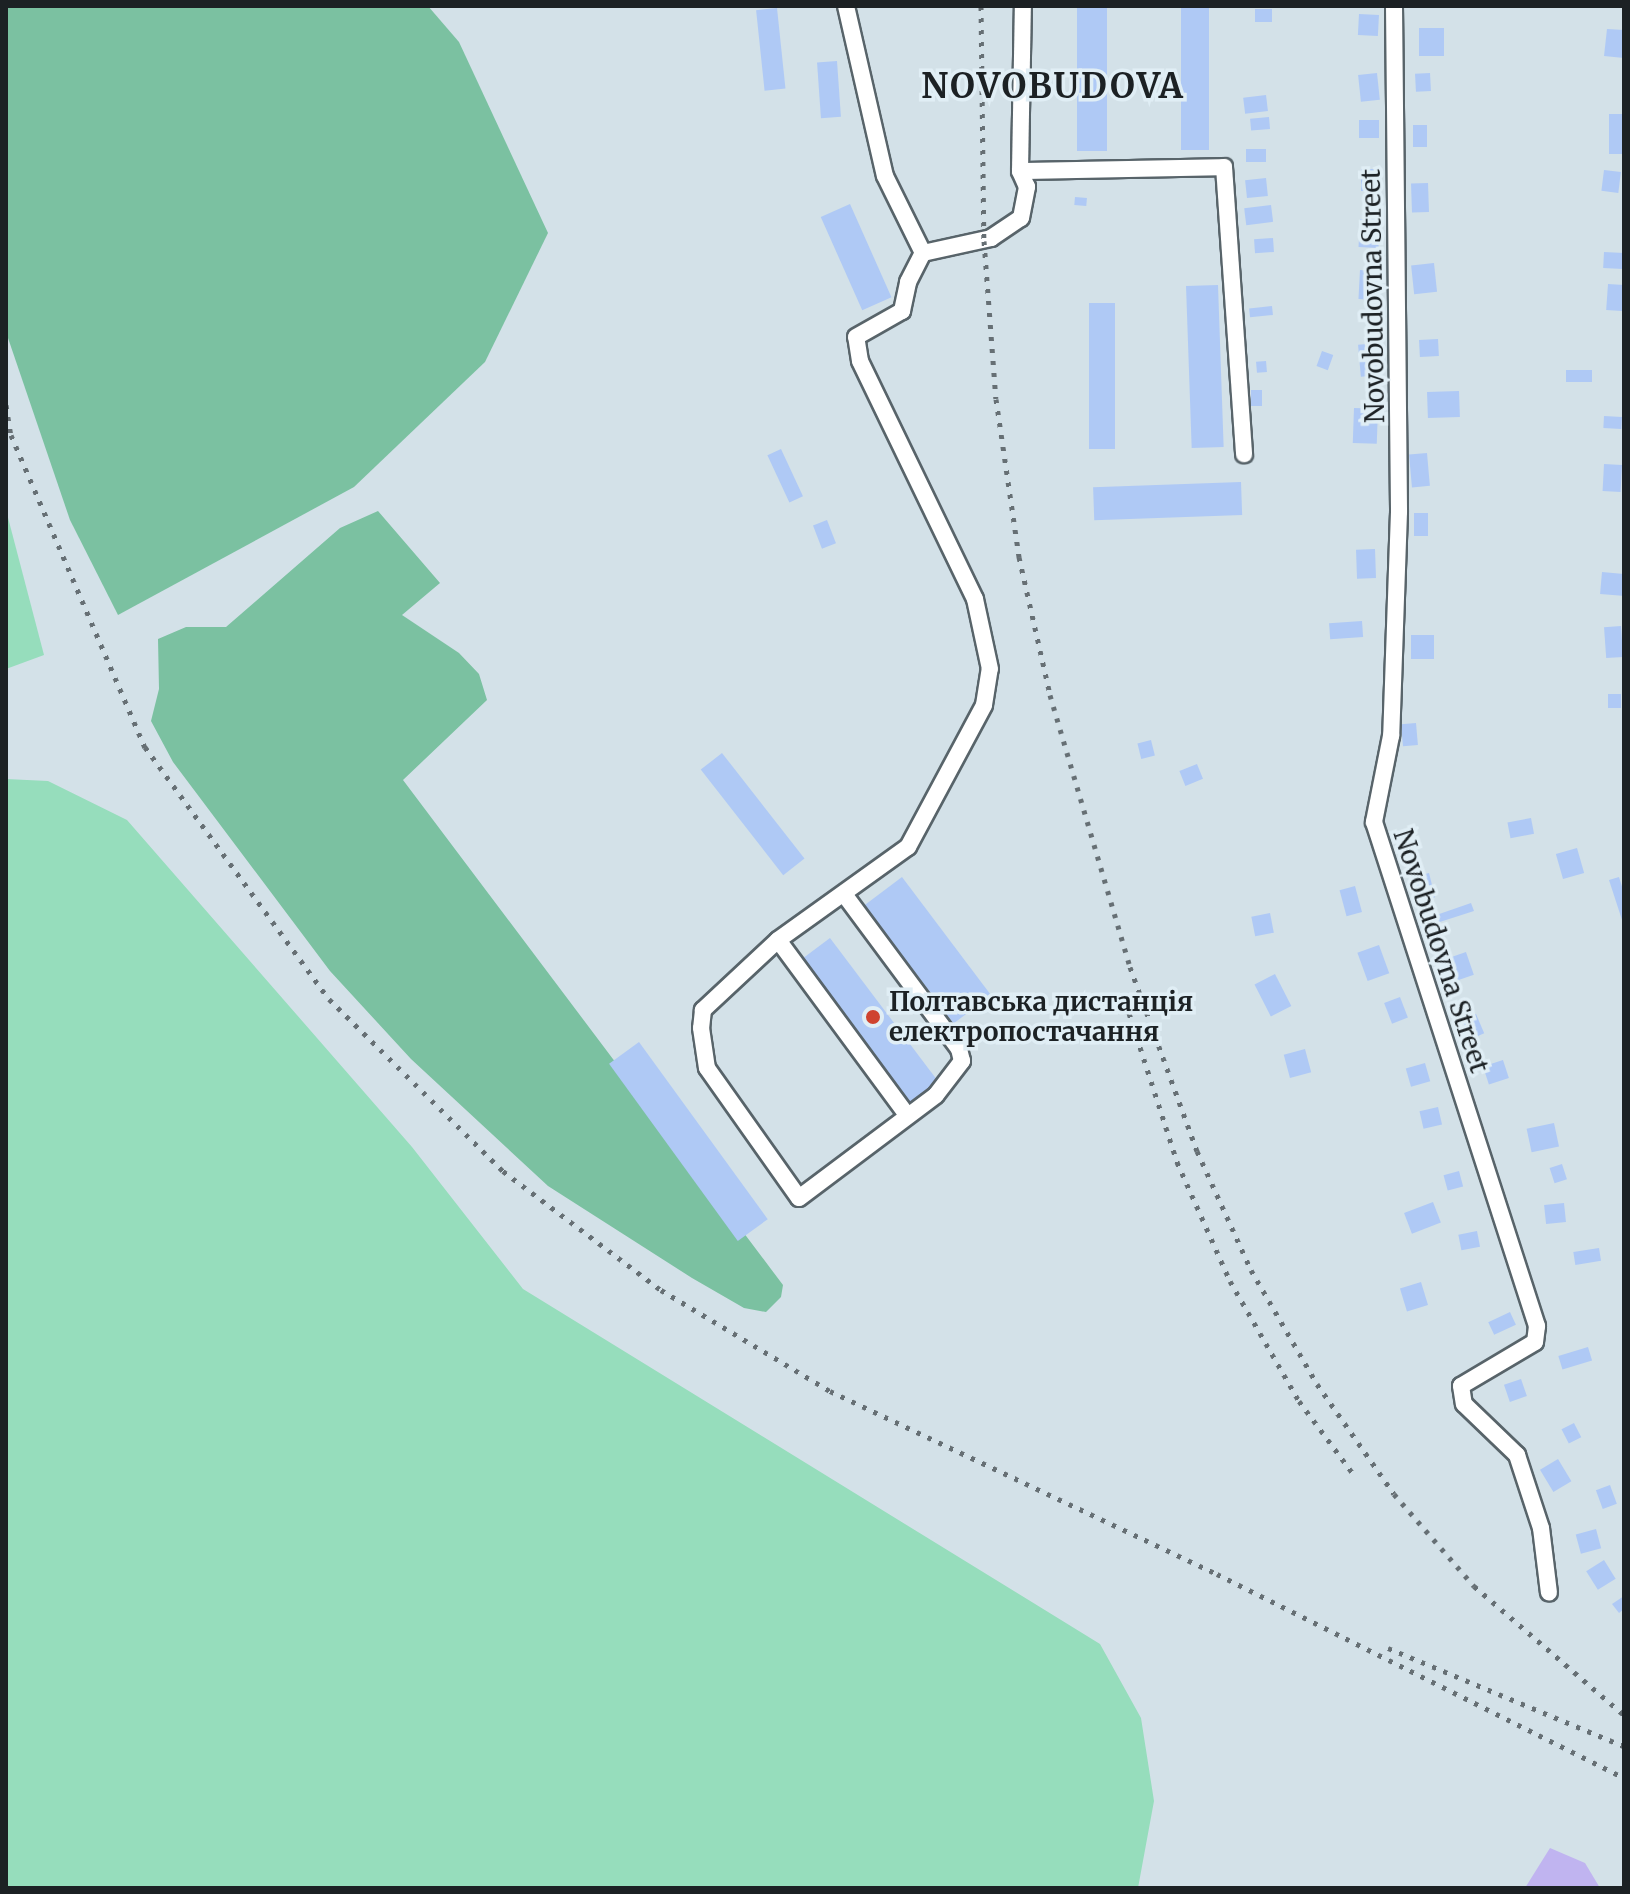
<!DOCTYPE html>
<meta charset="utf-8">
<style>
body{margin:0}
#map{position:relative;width:1630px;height:1894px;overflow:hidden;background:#d3e1e8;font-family:Merriweather,serif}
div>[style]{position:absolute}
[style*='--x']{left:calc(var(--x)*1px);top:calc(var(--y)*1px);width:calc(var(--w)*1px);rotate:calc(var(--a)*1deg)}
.green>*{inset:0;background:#96ddbc}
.forest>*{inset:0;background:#7bc1a1}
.water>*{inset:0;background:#c0b4f0}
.building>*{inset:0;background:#afc9f5;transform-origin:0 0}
.roads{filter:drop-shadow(2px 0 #58646a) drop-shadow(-2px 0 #58646a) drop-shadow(0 2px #58646a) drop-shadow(0 -2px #58646a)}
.minor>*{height:16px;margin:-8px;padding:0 8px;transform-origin:8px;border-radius:8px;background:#fff}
.rail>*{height:5px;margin-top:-2.5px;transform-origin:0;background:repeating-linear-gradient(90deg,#666f74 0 4px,transparent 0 12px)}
.dots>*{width:22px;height:22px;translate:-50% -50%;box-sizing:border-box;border:4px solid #e0eef5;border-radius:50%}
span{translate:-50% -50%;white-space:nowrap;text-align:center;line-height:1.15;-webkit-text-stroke:7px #e0eef5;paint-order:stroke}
.street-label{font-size:26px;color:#1c2124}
.poi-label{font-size:26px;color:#1c2124;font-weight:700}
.left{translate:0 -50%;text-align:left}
.district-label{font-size:34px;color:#1c2124;font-weight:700;letter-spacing:2px}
.frame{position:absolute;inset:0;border:8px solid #1c2124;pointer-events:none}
</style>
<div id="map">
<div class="green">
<i style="clip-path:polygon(6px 510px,44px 655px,6px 669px)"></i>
<i style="clip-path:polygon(6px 779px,48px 781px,127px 820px,412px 1147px,523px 1289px,1100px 1644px,1141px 1718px,1154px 1801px,1138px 1888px,6px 1888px)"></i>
</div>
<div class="forest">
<i style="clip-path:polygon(6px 6px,428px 6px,459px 42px,548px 233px,485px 362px,354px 487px,118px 615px,70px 520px,8px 338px)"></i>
<i style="clip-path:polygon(378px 511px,440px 583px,402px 615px,459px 653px,479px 674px,487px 700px,403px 780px,783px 1285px,781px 1297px,766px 1312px,744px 1308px,692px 1278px,548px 1186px,411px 1059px,330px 971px,173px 762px,151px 721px,159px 689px,158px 639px,186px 627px,226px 627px,340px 528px)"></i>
</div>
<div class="water">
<i style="clip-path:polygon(1550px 1848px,1585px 1863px,1600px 1888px,1525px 1888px)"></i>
</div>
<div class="building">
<i style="left:1077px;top:6px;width:30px;height:145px"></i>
<i style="left:1181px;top:6px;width:28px;height:144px"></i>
<i style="left:777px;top:8px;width:81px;height:21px;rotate:84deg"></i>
<i style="left:1255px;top:9px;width:17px;height:13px"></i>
<i style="left:1359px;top:14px;width:20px;height:21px;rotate:3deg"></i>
<i style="left:1419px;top:28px;width:25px;height:28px"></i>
<i style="clip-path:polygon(1607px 29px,1624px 30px,1624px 58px,1604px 56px)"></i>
<i style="left:837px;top:61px;width:56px;height:20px;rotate:86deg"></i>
<i style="left:1377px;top:73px;width:27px;height:19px;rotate:84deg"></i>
<i style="left:1430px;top:73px;width:18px;height:15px;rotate:87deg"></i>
<i style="left:1266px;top:95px;width:16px;height:23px;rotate:83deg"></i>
<i style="left:1609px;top:114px;width:15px;height:40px"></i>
<i style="left:1269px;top:117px;width:12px;height:19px;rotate:85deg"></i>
<i style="left:1379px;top:120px;width:18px;height:20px;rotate:90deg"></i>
<i style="left:1413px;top:125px;width:14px;height:22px"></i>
<i style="left:1246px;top:149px;width:20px;height:13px"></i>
<i style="left:1361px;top:169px;width:17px;height:22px"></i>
<i style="left:1604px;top:170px;width:17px;height:21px;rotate:7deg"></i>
<i style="left:1266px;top:178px;width:18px;height:21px;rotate:84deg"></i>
<i style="left:1428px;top:183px;width:29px;height:17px;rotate:88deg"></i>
<i style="left:1075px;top:197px;width:12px;height:8px;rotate:5deg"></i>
<i style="left:850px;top:204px;width:102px;height:32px;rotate:66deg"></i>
<i style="left:1271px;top:205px;width:17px;height:27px;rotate:83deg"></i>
<i style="left:1360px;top:219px;width:20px;height:28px;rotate:3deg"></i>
<i style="left:1273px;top:238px;width:14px;height:19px;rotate:86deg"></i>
<i style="left:1604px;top:252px;width:20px;height:16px;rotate:3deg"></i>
<i style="left:1434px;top:263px;width:29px;height:23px;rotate:84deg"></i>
<i style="left:1360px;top:270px;width:18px;height:29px;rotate:3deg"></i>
<i style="left:1608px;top:284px;width:16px;height:26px;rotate:4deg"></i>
<i style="left:1218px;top:285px;width:162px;height:32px;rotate:88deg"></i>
<i style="left:1089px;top:303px;width:26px;height:146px"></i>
<i style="left:1272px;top:306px;width:9px;height:23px;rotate:84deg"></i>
<i style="left:1438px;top:339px;width:17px;height:19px;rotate:87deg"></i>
<i style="left:1379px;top:343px;width:32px;height:21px;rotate:85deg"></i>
<i style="left:1322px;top:351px;width:12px;height:16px;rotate:20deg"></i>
<i style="left:1266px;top:361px;width:11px;height:10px;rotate:85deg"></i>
<i style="left:1566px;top:370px;width:26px;height:12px"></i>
<i style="left:1251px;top:390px;width:11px;height:16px"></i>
<i style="left:1459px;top:391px;width:26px;height:32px;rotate:88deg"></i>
<i style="left:1354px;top:408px;width:24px;height:35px;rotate:2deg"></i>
<i style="left:1604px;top:416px;width:18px;height:12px;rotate:3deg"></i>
<i style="left:781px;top:449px;width:52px;height:15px;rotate:65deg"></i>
<i style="left:1427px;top:453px;width:33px;height:18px;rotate:85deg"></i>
<i style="left:1604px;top:464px;width:18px;height:27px;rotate:3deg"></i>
<i style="left:1241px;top:482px;width:33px;height:148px;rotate:88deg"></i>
<i style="left:1414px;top:513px;width:14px;height:23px"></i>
<i style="left:827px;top:520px;width:25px;height:15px;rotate:69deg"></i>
<i style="left:1375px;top:549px;width:29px;height:19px;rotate:88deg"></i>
<i style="left:1602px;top:572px;width:22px;height:22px;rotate:5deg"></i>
<i style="left:1362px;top:621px;width:16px;height:33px;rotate:86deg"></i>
<i style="left:1621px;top:626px;width:31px;height:17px;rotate:86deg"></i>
<i style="left:1411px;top:635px;width:23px;height:24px"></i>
<i style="left:1608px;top:694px;width:13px;height:14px"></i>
<i style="left:1416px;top:723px;width:22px;height:15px;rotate:85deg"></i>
<i style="left:1151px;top:740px;width:16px;height:14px;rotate:76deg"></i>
<i style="left:722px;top:753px;width:134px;height:27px;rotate:52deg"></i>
<i style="left:1197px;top:764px;width:16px;height:19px;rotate:68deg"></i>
<i style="left:1531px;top:818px;width:16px;height:24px;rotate:79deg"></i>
<i style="left:1577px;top:848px;width:26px;height:22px;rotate:74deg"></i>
<i style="left:1429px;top:873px;width:25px;height:17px;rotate:76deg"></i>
<i style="left:902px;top:877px;width:148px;height:47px;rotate:53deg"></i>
<i style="clip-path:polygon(1619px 877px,1624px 893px,1623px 923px,1609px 880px)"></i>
<i style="left:1355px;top:886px;width:27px;height:16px;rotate:75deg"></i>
<i style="clip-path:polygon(1471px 903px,1474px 911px,1421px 928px,1419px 921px)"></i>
<i style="left:1270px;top:913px;width:20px;height:19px;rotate:79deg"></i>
<i style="left:830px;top:938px;width:182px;height:38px;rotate:53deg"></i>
<i style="left:1379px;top:945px;width:30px;height:23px;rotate:70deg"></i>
<i style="left:1466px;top:952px;width:24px;height:23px;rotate:71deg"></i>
<i style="left:1275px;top:974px;width:36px;height:23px;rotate:63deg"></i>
<i style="left:1400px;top:997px;width:22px;height:17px;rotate:69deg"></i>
<i style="left:1476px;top:1014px;width:21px;height:15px;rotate:67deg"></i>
<i style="left:639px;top:1042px;width:219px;height:37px;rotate:54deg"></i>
<i style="left:1305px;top:1049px;width:24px;height:22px;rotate:75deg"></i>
<i style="left:1503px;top:1060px;width:19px;height:21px;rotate:72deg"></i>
<i style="left:1425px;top:1063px;width:19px;height:20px;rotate:74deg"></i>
<i style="left:1438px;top:1107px;width:18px;height:19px;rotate:77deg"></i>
<i style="left:1554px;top:1123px;width:24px;height:28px;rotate:78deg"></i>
<i style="left:1562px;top:1164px;width:16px;height:13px;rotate:72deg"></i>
<i style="left:1459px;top:1171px;width:16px;height:16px;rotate:75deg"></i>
<i style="left:1433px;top:1202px;width:22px;height:31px;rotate:69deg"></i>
<i style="left:1564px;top:1203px;width:19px;height:20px;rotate:84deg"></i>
<i style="left:1477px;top:1231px;width:16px;height:19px;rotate:79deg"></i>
<i style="left:1599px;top:1248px;width:13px;height:26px;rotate:81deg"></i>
<i style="left:1421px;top:1282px;width:24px;height:22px;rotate:73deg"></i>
<i style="left:1510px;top:1312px;width:14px;height:24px;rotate:65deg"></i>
<i style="left:1588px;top:1347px;width:14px;height:31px;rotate:73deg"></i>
<i style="left:1521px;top:1379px;width:18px;height:18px;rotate:71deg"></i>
<i style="left:1574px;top:1423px;width:16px;height:14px;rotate:63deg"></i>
<i style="left:1558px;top:1459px;width:26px;height:21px;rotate:59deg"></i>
<i style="left:1610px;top:1485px;width:20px;height:15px;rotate:70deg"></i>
<i style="left:1596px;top:1529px;width:20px;height:21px;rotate:75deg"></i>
<i style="left:1604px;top:1560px;width:22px;height:21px;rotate:58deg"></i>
<i style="clip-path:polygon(1624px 1596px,1624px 1609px,1619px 1613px,1612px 1604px)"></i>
</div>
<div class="roads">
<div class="minor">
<i style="--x:846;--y:6;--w:174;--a:77.1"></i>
<i style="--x:885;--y:176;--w:86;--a:63.7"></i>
<i style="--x:923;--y:253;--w:70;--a:-12.4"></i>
<i style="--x:991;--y:238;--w:36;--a:-34"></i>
<i style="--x:1021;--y:218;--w:32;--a:-79"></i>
<i style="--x:1027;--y:187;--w:17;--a:-114"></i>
<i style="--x:1020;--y:171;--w:165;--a:-89"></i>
<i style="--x:1394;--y:6;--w:506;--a:89.43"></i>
<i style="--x:1399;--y:512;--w:224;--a:92"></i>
<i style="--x:1391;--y:736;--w:88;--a:101.2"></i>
<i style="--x:1374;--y:822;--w:530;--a:72.08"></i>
<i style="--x:1537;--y:1326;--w:16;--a:97"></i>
<i style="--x:1535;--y:1342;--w:86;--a:149.3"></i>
<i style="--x:1461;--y:1386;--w:18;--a:81"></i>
<i style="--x:1464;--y:1404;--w:74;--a:43.9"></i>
<i style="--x:1517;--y:1455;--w:77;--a:71.8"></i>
<i style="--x:1541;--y:1528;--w:65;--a:83"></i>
<i style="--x:1020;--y:171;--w:204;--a:-1.1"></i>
<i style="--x:1224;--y:167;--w:288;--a:86"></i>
<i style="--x:778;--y:940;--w:103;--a:137"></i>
<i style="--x:703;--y:1010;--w:18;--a:96"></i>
<i style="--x:701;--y:1028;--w:40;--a:81.5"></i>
<i style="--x:707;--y:1068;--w:159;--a:54.7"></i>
<i style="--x:799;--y:1198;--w:171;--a:-36.9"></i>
<i style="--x:936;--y:1095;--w:43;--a:-52.6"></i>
<i style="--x:962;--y:1061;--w:12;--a:-104"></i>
<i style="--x:959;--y:1049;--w:193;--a:-126.6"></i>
<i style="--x:907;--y:1115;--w:217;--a:-126.4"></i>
<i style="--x:778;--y:940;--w:160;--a:-35.6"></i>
<i style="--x:908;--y:847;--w:161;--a:-61.8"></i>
<i style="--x:984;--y:705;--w:36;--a:-81"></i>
<i style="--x:990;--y:669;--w:72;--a:-102.1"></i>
<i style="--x:975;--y:599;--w:264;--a:-115.8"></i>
<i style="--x:860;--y:361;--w:24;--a:-99"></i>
<i style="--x:856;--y:337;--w:53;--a:-29.5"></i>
<i style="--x:902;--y:311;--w:30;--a:-78"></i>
<i style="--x:908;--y:282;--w:33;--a:-63"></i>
</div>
</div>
<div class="rail">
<i style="--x:981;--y:6;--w:235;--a:89.3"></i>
<i style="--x:984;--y:241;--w:158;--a:85.7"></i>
<i style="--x:996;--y:399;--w:160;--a:81.7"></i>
<i style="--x:1019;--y:557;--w:141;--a:77.3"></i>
<i style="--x:1050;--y:695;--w:284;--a:73.6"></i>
<i style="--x:1130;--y:967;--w:196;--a:70"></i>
<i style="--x:1197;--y:1151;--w:131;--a:65.6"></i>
<i style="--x:1251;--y:1270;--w:132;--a:59.9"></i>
<i style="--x:1317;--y:1384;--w:134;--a:55"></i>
<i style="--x:1394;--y:1494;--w:122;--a:49"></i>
<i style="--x:1474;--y:1586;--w:198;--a:40.7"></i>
<i style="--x:6;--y:405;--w:30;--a:81"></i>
<i style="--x:11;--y:435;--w:340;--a:66.8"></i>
<i style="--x:145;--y:747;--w:312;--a:53.9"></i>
<i style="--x:329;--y:999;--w:245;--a:44.7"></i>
<i style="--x:503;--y:1171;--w:198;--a:37"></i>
<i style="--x:661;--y:1290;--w:197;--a:30.9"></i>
<i style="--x:830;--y:1391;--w:428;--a:25.3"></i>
<i style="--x:1217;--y:1574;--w:455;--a:26.6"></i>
<i style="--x:1129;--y:1013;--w:157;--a:72.1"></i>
<i style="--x:1177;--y:1162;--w:130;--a:66"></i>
<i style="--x:1230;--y:1281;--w:138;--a:60.1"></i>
<i style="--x:1299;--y:1401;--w:92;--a:53.4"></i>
<i style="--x:1388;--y:1648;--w:256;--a:22.6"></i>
</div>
<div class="dots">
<i style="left:873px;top:1017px;background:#cf432f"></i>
</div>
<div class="street-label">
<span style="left:1373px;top:296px;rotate:-91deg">Novobudovna Street</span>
<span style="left:1441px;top:951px;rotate:72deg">Novobudovna Street</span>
</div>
<div class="poi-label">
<span class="left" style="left:889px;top:1017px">Полтавська дистанція<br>електропостачання</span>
</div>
<div class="district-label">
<span style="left:1053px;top:87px">NOVOBUDOVA</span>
</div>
<div class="frame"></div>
</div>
